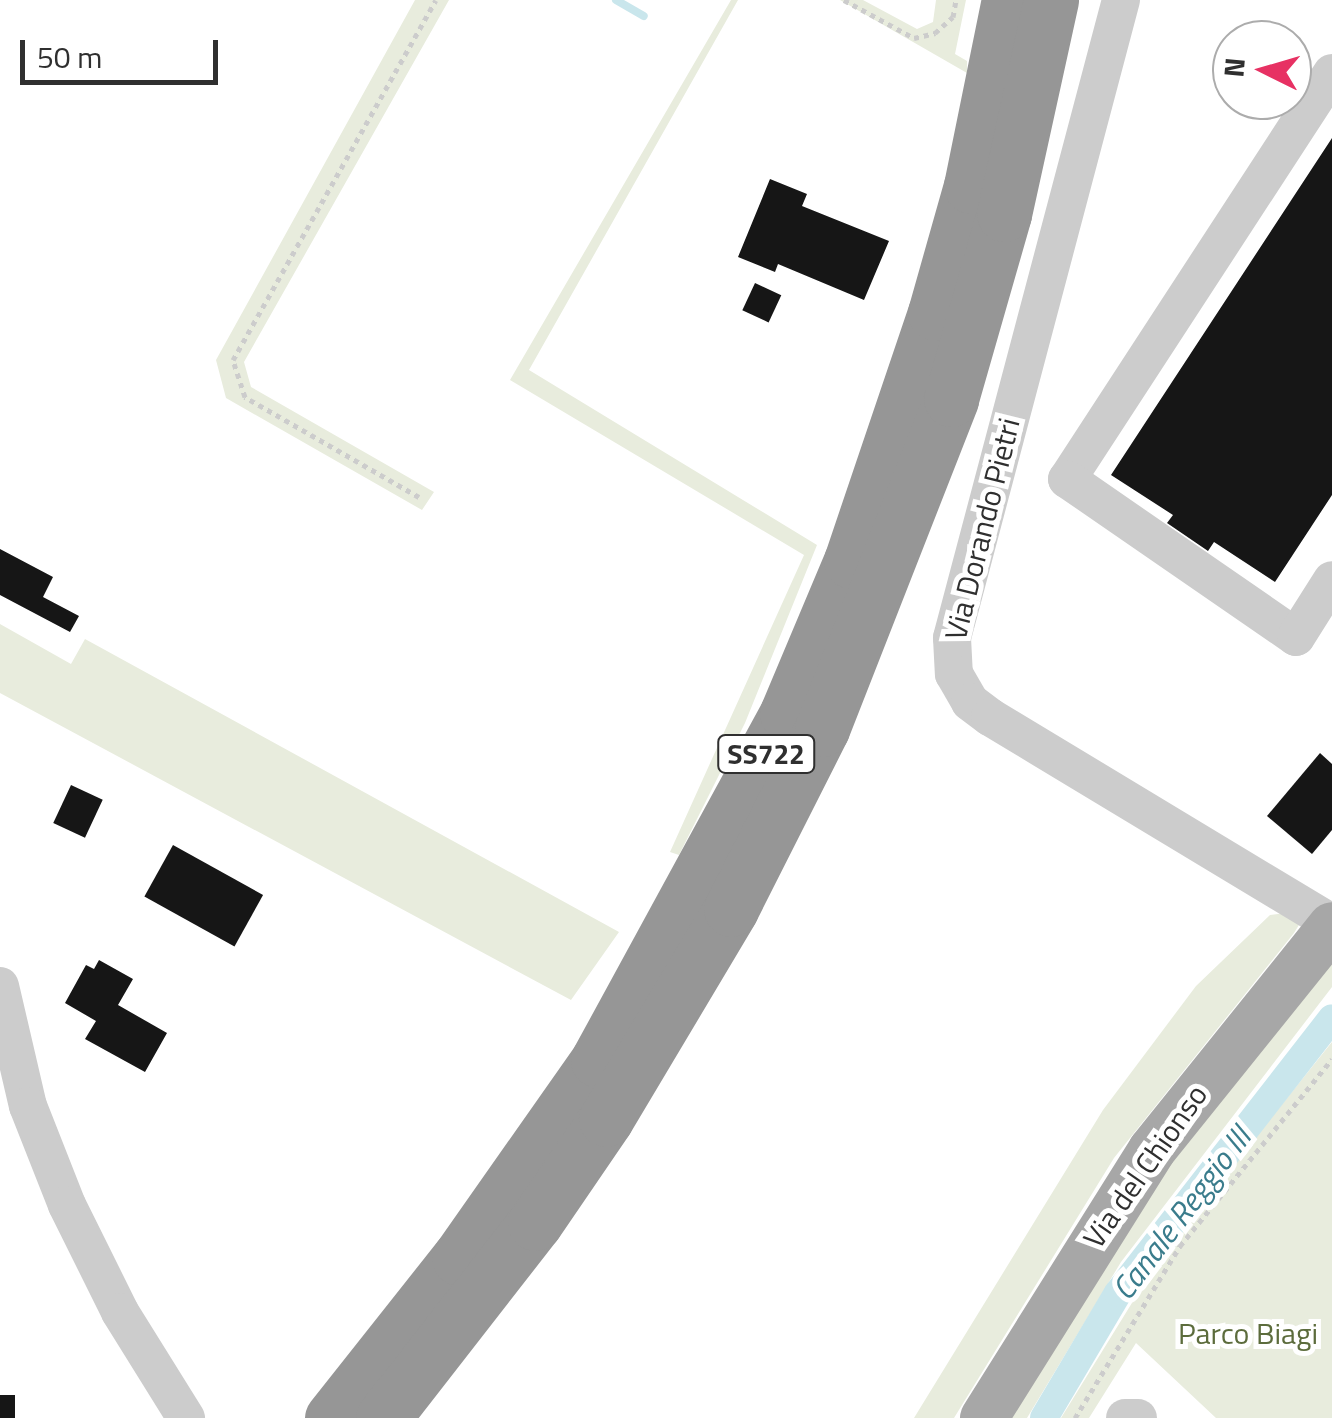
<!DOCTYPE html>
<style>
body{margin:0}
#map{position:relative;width:1332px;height:1418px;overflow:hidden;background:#fff;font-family:"Titillium Web",sans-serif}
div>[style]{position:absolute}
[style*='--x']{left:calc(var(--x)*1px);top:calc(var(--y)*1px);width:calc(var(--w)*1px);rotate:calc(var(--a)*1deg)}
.green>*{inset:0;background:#e8ecdd}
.stream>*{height:8px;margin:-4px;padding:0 4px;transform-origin:4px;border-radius:4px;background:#c9e6ec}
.canal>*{height:28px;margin:-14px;padding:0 14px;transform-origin:14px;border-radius:14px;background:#c9e6ec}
.building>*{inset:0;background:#161616;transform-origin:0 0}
.path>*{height:5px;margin-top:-2.5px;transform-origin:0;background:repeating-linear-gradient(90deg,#ccc 0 5px,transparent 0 10px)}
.minor>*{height:38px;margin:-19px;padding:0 19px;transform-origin:19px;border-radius:19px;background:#ccc}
.major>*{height:48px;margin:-24px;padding:0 24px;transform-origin:24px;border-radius:24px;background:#a7a7a7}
.highway>*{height:55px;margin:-27.5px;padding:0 27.5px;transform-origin:27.5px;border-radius:27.5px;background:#969696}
span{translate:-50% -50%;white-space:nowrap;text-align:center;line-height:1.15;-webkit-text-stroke:10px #fff;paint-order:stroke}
.shield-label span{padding:2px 8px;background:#fff;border:2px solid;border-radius:8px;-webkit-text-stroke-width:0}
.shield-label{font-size:28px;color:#2f2f2f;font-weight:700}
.street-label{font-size:30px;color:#2f2f2f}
.park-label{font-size:30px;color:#5c6c3c}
.water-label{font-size:32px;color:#3a7c8c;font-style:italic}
.north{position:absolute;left:1212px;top:20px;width:100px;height:100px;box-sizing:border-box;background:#fff;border:2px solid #acacac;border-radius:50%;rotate:275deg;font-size:28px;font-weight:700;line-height:40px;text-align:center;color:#2f2f2f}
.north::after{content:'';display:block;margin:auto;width:35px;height:45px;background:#e73163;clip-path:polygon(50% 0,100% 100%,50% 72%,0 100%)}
.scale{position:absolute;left:20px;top:40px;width:198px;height:45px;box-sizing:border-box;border:5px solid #2f2f2f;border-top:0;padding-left:12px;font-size:30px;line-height:35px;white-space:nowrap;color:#2f2f2f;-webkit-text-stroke:8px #fff;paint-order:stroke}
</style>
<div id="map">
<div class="green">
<i style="clip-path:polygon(415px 0,449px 0,244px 362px,251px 387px,434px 492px,422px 510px,226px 398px,216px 360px)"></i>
<i style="clip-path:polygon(731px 0,738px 0,529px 370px,817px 545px,745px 723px,679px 855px,670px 852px,804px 555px,510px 380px)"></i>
<i style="clip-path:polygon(840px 0,863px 0,917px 29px,933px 22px,936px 0,966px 0,955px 54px,967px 61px,967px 73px)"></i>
<i style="clip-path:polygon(0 624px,71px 664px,85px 639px,619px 932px,571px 1000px,0 693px)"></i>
<i style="clip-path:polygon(1286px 913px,1302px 920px,1294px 933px,1114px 1158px,954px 1418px,914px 1418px,1103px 1110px,1196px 986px,1270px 915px)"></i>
<i style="clip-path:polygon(1332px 953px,1332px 987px,1121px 1262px,1027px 1418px,1000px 1418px,1119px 1220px)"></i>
<i style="clip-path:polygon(1332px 1042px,1332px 1418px,1216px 1418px,1136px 1343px,1089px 1418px,1061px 1418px,1164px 1251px)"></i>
</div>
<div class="stream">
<i style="--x:616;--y:0;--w:32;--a:30"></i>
</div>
<div class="canal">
<i style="--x:1044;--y:1418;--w:145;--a:-59.4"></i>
<i style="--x:1118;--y:1293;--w:348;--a:-52.1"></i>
</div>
<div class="building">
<i style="clip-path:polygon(1332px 138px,1332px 495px,1275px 582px,1214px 542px,1208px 551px,1167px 523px,1173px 515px,1111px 475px)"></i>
<i style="clip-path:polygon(770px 179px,807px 194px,802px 206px,889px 241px,864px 300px,778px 264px,775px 272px,738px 257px)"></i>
<i style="left:755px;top:283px;width:29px;height:30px;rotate:25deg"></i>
<i style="clip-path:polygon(0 549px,53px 577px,43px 597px,79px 616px,70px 632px,0 595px)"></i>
<i style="clip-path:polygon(1320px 753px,1332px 764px,1332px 830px,1312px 854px,1267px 816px)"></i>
<i style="left:71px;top:785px;width:35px;height:42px;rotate:25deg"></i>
<i style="left:173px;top:845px;width:103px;height:59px;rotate:29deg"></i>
<i style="clip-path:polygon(99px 960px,133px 979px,118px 1005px,167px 1033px,145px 1072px,85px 1039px,96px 1021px,65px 1003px,86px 965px,94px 969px)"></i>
<i style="left:0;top:1395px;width:15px;height:23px"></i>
</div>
<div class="path">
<i style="--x:844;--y:0;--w:80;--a:28.5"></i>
<i style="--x:914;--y:38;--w:22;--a:-13"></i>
<i style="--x:935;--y:33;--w:24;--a:-42"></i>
<i style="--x:953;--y:17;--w:17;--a:-80"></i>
<i style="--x:419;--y:497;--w:201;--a:-150.1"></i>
<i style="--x:245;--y:397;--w:39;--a:-108"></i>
<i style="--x:233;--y:360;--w:413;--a:-60.6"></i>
<i style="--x:1075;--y:1418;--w:202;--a:-58.6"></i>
<i style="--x:1180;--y:1246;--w:241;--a:-50.9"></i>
</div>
<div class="minor">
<i style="--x:1121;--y:0;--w:660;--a:104.84"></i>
<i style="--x:952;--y:638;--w:36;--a:87"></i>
<i style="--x:954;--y:674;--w:32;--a:60"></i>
<i style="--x:970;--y:702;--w:25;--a:37"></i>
<i style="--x:990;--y:717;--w:399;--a:31.1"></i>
<i style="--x:1332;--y:73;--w:485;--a:123.1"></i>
<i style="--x:1067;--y:479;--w:278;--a:34.6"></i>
<i style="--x:1296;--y:637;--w:67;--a:-57.7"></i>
<i style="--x:0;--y:986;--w:123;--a:76.9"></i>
<i style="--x:28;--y:1106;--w:106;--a:68.5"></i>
<i style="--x:67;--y:1205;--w:119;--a:63.6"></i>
<i style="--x:120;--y:1312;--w:125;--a:58.1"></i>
<i style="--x:1125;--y:1418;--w:13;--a:0"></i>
</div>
<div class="major">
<i style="--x:984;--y:1418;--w:316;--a:-57.9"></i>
<i style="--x:1152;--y:1150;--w:287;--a:-51.2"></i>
</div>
<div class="highway">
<i style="--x:332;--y:1418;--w:204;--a:-51.6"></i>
<i style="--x:459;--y:1258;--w:242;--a:-54.9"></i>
<i style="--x:598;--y:1060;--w:395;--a:-61.4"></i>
<i style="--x:787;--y:713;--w:165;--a:-67.2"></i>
<i style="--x:851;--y:561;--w:262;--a:-71.3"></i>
<i style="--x:935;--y:313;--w:132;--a:-74.2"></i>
<i style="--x:971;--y:186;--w:190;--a:-78.5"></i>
<i style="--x:383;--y:1418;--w:247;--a:-52.1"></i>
<i style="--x:535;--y:1223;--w:126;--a:-55.7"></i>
<i style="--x:606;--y:1119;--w:244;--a:-59.2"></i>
<i style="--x:731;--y:909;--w:202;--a:-63.2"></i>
<i style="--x:822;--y:729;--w:354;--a:-68.6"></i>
<i style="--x:951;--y:399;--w:192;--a:-74"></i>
<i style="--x:1004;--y:214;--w:219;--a:-77.6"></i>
</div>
<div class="shield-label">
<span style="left:766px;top:754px">SS722</span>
</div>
<div class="street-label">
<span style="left:982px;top:529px;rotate:-76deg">Via Dorando Pietri</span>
<span style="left:1145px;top:1166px;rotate:-55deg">Via del Chionso</span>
</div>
<div class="park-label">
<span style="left:1248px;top:1333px">Parco Biagi</span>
</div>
<div class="water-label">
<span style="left:1181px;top:1213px;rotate:-53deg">Canale Reggio III</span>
</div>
<div class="north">N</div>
<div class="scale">50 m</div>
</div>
